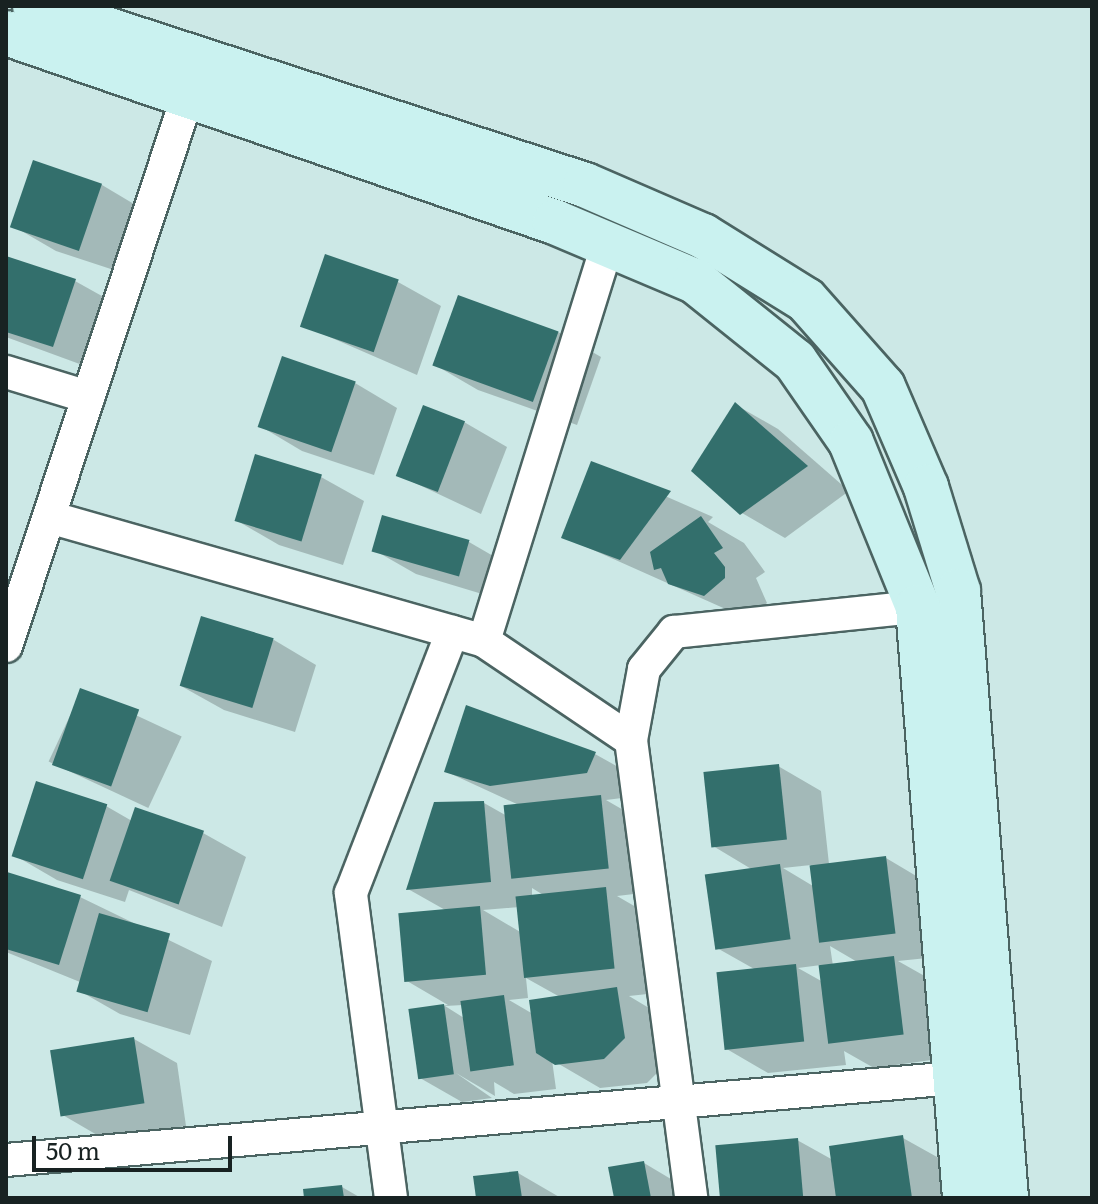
<!DOCTYPE html>
<style>
body{margin:0}
#map{position:relative;width:1098px;height:1204px;overflow:hidden;background:#cce8e6;font-family:Literata,serif}
div>[style]{position:absolute}
[style*='--x']{left:calc(var(--x)*1px);top:calc(var(--y)*1px);width:calc(var(--w)*1px);rotate:calc(var(--a)*1deg)}
.shadow>*{inset:0;background:#0003;transform-origin:0 0}
.building>*{inset:0;background:#336f6c;transform-origin:0 0}
.roads{filter:drop-shadow(2px 0 #4b6462) drop-shadow(-2px 0 #4b6462) drop-shadow(0 2px #4b6462) drop-shadow(0 -2px #4b6462)}
.minor>*{height:32px;margin:-16px;padding:0 16px;transform-origin:16px;border-radius:16px;background:#fff}
.secondary>*{height:44px;margin:-22px;padding:0 22px;transform-origin:22px;border-radius:22px;background:#caf2f0}
span{translate:-50% -50%;white-space:nowrap;text-align:center;line-height:1.15;-webkit-text-stroke:8px #fff;paint-order:stroke}
.frame{position:absolute;inset:0;border:8px solid #182222;pointer-events:none}
.scale{position:absolute;left:32px;top:1136px;width:200px;height:36px;box-sizing:border-box;border:4px solid #182222;border-top:0;padding-left:10px;font-size:24px;line-height:28px;white-space:nowrap;color:#182222;-webkit-text-stroke:6px #fff;paint-order:stroke}
</style>
<div id="map">
<div class="shadow">
<i style="clip-path:polygon(35px 163px,102px 185px,144px 210px,123px 273px,56px 251px,13px 226px)"></i>
<i style="clip-path:polygon(6px 258px,75px 281px,118px 305px,96px 370px,6px 337px)"></i>
<i style="clip-path:polygon(398px 282px,441px 306px,417px 375px,302px 325px)"></i>
<i style="clip-path:polygon(558px 332px,601px 357px,577px 425px,478px 390px,435px 365px)"></i>
<i style="clip-path:polygon(355px 383px,397px 408px,374px 475px,302px 451px,260px 426px)"></i>
<i style="clip-path:polygon(736px 405px,778px 429px,849px 491px,785px 538px,742px 513px)"></i>
<i style="clip-path:polygon(464px 422px,507px 447px,481px 514px,398px 475px)"></i>
<i style="clip-path:polygon(257px 456px,321px 477px,364px 501px,343px 565px,279px 545px,236px 520px)"></i>
<i style="clip-path:polygon(592px 464px,713px 517px,708px 522px,744px 543px,765px 572px,756px 578px,767px 603px,748px 619px,564px 537px)"></i>
<i style="clip-path:polygon(469px 542px,512px 567px,502px 600px,416px 574px,374px 550px)"></i>
<i style="clip-path:polygon(202px 618px,274px 640px,316px 665px,295px 732px,224px 710px,181px 686px)"></i>
<i style="left:82px;top:690px;width:110px;height:79px;rotate:25deg"></i>
<i style="clip-path:polygon(evenodd,595px 754px,638px 778px,630px 797px,606px 800px,644px 822px,651px 892px,617px 896px,648px 914px,657px 993px,629px 996px,659px 1014px,667px 1063px,647px 1083px,600px 1088px,552px 1060px,556px 1089px,514px 1094px,494px 1082px,495px 1096px,456px 1073px,492px 1098px,462px 1102px,420px 1078px,411px 1010px,448px 1005px,407px 981px,447px 911px,408px 889px,484px 803px,507px 816px,519px 805px,447px 772px,595px 754px,532px 888px,545px 896px,532px 897px,532px 888px,595px 754px,519px 907px,522px 933px,483px 910px,519px 907px,595px 754px,526px 978px,560px 997px,533px 1014px,509px 1000px,528px 998px,526px 978px,595px 754px,463px 1005px,464px 1018px,445px 1006px,463px 1005px)"></i>
<i style="clip-path:polygon(evenodd,778px 766px,821px 791px,829px 864px,886px 858px,928px 883px,937px 957px,898px 961px,937px 983px,946px 1058px,874px 1068px,844px 1051px,846px 1065px,768px 1073px,725px 1048px,756px 970px,717px 948px,753px 870px,713px 846px,778px 766px,811px 865px,813px 886px,783px 868px,811px 865px,778px 766px,830px 946px,859px 963px,833px 966px,830px 946px,778px 766px,821px 965px,823px 982px,798px 968px,821px 965px)"></i>
<i style="clip-path:polygon(106px 806px,132px 821px,203px 833px,246px 857px,222px 927px,129px 890px,125px 902px,57px 880px,14px 855px)"></i>
<i style="clip-path:polygon(9px 875px,80px 897px,212px 961px,190px 1035px,120px 1014px,78px 990px,80px 982px,6px 952px)"></i>
<i style="clip-path:polygon(134px 1039px,177px 1063px,186px 1126px,104px 1139px,61px 1114px)"></i>
<i style="clip-path:polygon(903px 1138px,946px 1162px,951px 1198px,722px 1198px,797px 1140px,833px 1160px)"></i>
<i style="clip-path:polygon(644px 1163px,686px 1188px,688px 1198px,616px 1198px)"></i>
<i style="clip-path:polygon(518px 1173px,561px 1198px,478px 1198px)"></i>
<i style="clip-path:polygon(342px 1187px,361px 1198px,306px 1198px)"></i>
</div>
<div class="building">
<i style="left:33px;top:160px;width:73px;height:71px;rotate:19deg"></i>
<i style="left:325px;top:254px;width:78px;height:77px;rotate:19deg"></i>
<i style="clip-path:polygon(6px 256px,76px 279px,53px 347px,6px 332px)"></i>
<i style="left:458px;top:295px;width:107px;height:75px;rotate:20deg"></i>
<i style="left:282px;top:356px;width:78px;height:75px;rotate:19deg"></i>
<i style="clip-path:polygon(735px 402px,808px 466px,740px 515px,691px 471px)"></i>
<i style="left:423px;top:405px;width:45px;height:76px;rotate:21deg"></i>
<i style="left:255px;top:454px;width:70px;height:70px;rotate:17deg"></i>
<i style="clip-path:polygon(591px 461px,671px 491px,620px 560px,561px 538px)"></i>
<i style="left:382px;top:515px;width:91px;height:38px;rotate:16deg"></i>
<i style="clip-path:polygon(701px 516px,723px 548px,714px 553px,725px 567px,725px 578px,704px 596px,668px 584px,661px 568px,654px 570px,650px 552px)"></i>
<i style="left:201px;top:616px;width:76px;height:73px;rotate:17deg"></i>
<i style="left:80px;top:688px;width:63px;height:82px;rotate:20deg"></i>
<i style="clip-path:polygon(466px 705px,596px 752px,587px 773px,490px 786px,444px 772px)"></i>
<i style="left:779px;top:764px;width:76px;height:76px;rotate:84deg"></i>
<i style="left:36px;top:781px;width:75px;height:79px;rotate:18deg"></i>
<i style="left:601px;top:795px;width:74px;height:98px;rotate:84deg"></i>
<i style="clip-path:polygon(484px 801px,491px 882px,406px 890px,434px 802px)"></i>
<i style="left:135px;top:807px;width:73px;height:78px;rotate:19deg"></i>
<i style="left:886px;top:856px;width:78px;height:77px;rotate:83deg"></i>
<i style="left:780px;top:864px;width:76px;height:76px;rotate:82deg"></i>
<i style="clip-path:polygon(7px 872px,81px 895px,59px 965px,6px 949px)"></i>
<i style="left:606px;top:887px;width:82px;height:91px;rotate:84deg"></i>
<i style="left:480px;top:906px;width:69px;height:82px;rotate:85deg"></i>
<i style="left:99px;top:913px;width:74px;height:82px;rotate:16deg"></i>
<i style="left:894px;top:956px;width:79px;height:76px;rotate:83deg"></i>
<i style="left:796px;top:964px;width:78px;height:80px;rotate:84deg"></i>
<i style="clip-path:polygon(617px 987px,625px 1038px,604px 1059px,555px 1065px,536px 1053px,529px 1000px)"></i>
<i style="left:504px;top:995px;width:71px;height:44px;rotate:82deg"></i>
<i style="left:444px;top:1004px;width:71px;height:36px;rotate:82deg"></i>
<i style="left:134px;top:1037px;width:67px;height:85px;rotate:81deg"></i>
<i style="clip-path:polygon(903px 1135px,912px 1198px,836px 1198px,829px 1146px)"></i>
<i style="left:798px;top:1138px;width:60px;height:83px;rotate:85deg"></i>
<i style="clip-path:polygon(644px 1161px,651px 1198px,614px 1198px,608px 1167px)"></i>
<i style="clip-path:polygon(518px 1171px,522px 1198px,476px 1198px,473px 1176px)"></i>
<i style="clip-path:polygon(342px 1185px,344px 1198px,304px 1198px,303px 1189px)"></i>
</div>
<div class="roads">
<div class="minor">
<i style="--x:6;--y:372;--w:86;--a:17"></i>
<i style="--x:49;--y:517;--w:452;--a:15.9"></i>
<i style="--x:484;--y:641;--w:177;--a:34"></i>
<i style="--x:631;--y:740;--w:462;--a:82.5"></i>
<i style="--x:484;--y:641;--w:416;--a:-72.7"></i>
<i style="--x:6;--y:646;--w:580;--a:-71.72"></i>
<i style="--x:631;--y:740;--w:72;--a:-79.6"></i>
<i style="--x:644;--y:669;--w:48;--a:-51"></i>
<i style="--x:674;--y:632;--w:245;--a:-5.9"></i>
<i style="--x:6;--y:1160;--w:952;--a:-4.94"></i>
<i style="--x:391;--y:1198;--w:308;--a:-97.5"></i>
<i style="--x:351;--y:893;--w:280;--a:-68.8"></i>
</div>
<div class="secondary">
<i style="--x:35;--y:6;--w:578;--a:18.03"></i>
<i style="--x:585;--y:185;--w:129;--a:23.4"></i>
<i style="--x:703;--y:236;--w:121;--a:31.9"></i>
<i style="--x:806;--y:300;--w:116;--a:48.5"></i>
<i style="--x:883;--y:387;--w:109;--a:66.7"></i>
<i style="--x:926;--y:487;--w:109;--a:72.9"></i>
<i style="--x:958;--y:591;--w:609;--a:85.48"></i>
<i style="--x:6;--y:33;--w:581;--a:19"></i>
<i style="--x:555;--y:222;--w:152;--a:22.9"></i>
<i style="--x:695;--y:281;--w:128;--a:38.7"></i>
<i style="--x:795;--y:361;--w:98;--a:55.3"></i>
<i style="--x:851;--y:442;--w:178;--a:67.9"></i>
<i style="--x:918;--y:607;--w:593;--a:85.45"></i>
</div>
</div>
<div class="frame"></div>
<div class="scale">50 m</div>
</div>
